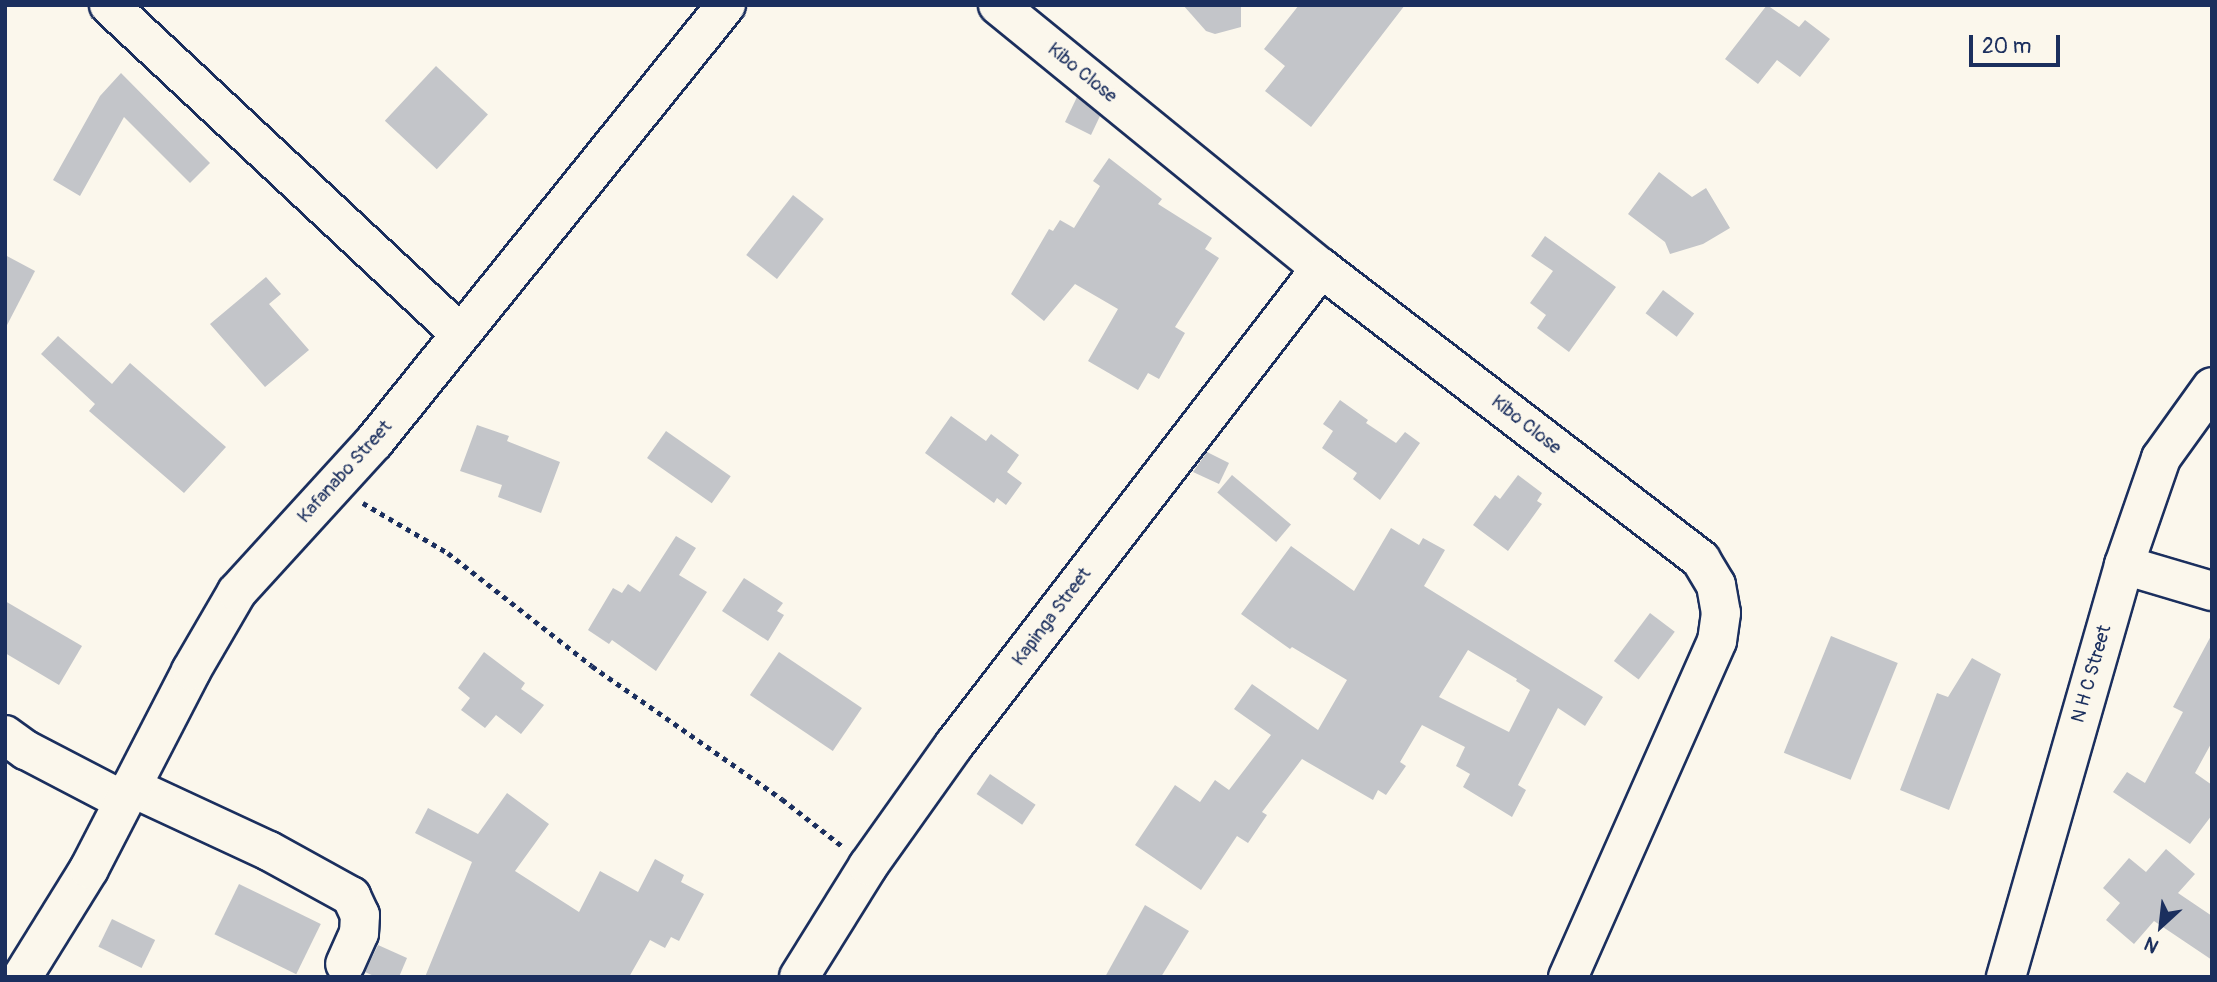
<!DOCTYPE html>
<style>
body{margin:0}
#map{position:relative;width:2217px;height:982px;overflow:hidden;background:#fbf7ec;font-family:Pangolin,sans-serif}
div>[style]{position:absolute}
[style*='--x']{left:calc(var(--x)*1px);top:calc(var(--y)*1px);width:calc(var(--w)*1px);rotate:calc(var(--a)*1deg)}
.building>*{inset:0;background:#c3c5c9;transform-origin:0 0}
.path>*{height:4.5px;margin-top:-2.25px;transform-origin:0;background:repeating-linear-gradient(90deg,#1b2f5e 0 5px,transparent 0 10px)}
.roads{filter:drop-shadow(2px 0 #1b2f5e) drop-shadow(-2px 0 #1b2f5e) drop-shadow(0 2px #1b2f5e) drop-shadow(0 -2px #1b2f5e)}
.minor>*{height:38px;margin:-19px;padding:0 19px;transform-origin:19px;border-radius:19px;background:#fbf7ec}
span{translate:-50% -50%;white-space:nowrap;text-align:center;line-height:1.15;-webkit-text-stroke:6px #fbf7ec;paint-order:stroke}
.street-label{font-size:19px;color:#1b2f5e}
.frame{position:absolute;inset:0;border:7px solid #1b2f5e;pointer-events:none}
.north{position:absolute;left:2126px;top:891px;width:70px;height:70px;-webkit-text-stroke:5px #fbf7ec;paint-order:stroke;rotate:207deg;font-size:19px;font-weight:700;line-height:28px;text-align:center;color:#1b2f5e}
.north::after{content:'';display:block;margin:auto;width:24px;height:32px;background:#1b2f5e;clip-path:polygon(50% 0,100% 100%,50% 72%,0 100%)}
.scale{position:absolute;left:1969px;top:35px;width:91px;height:32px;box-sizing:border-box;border:4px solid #1b2f5e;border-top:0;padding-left:9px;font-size:21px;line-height:24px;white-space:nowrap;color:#1b2f5e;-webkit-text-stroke:5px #fbf7ec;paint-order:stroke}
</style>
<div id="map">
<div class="building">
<i style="clip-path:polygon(1183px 5px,1241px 5px,1241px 27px,1215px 34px,1206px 31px)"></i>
<i style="clip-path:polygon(1299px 5px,1405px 5px,1311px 127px,1265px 91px,1285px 66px,1264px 49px)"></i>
<i style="clip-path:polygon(1767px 5px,1799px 27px,1805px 20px,1830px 39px,1800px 77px,1777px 60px,1758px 84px,1725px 59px)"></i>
<i style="left:436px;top:66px;width:71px;height:75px;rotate:43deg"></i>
<i style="clip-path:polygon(121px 73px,210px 163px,190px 183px,124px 117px,80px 196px,53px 180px,100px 96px)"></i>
<i style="clip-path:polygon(1077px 97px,1100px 116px,1091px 135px,1065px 122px)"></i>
<i style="clip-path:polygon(1109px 158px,1162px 199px,1158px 204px,1212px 238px,1205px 249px,1219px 258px,1175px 327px,1185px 333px,1159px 379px,1148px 373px,1138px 390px,1088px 361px,1118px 309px,1075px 284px,1044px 321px,1011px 294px,1049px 229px,1053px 231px,1060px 220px,1074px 228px,1100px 186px,1093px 181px)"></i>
<i style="clip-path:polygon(1659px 172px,1692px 197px,1706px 188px,1730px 228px,1703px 244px,1670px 254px,1665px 242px,1628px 214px)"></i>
<i style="left:793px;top:195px;width:39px;height:76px;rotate:38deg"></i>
<i style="clip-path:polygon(1545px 236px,1616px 287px,1569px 352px,1537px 328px,1546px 315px,1530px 303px,1553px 271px,1531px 256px)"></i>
<i style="clip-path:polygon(5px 255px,35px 271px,5px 329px)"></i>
<i style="clip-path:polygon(266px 277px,281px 294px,269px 304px,309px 350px,265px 387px,210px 324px)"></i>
<i style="left:1663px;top:290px;width:39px;height:29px;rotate:37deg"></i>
<i style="clip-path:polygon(58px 336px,112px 384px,130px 363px,226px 447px,184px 493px,89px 411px,95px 404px,41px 354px)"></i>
<i style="clip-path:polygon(1340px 400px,1368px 420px,1366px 423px,1396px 443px,1405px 432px,1420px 443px,1380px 500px,1353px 479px,1357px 473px,1322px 448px,1333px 431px,1323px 424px)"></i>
<i style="clip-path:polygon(951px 416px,986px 441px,991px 434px,1019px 455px,1007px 472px,1022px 483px,1006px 505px,997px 498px,994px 503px,925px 453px)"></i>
<i style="clip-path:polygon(477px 425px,509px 436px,507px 441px,560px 462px,541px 513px,498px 497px,502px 485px,460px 471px)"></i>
<i style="left:666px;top:431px;width:79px;height:33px;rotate:35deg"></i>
<i style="clip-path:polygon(1207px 452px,1229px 463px,1219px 484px,1193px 472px)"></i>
<i style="left:1232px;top:475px;width:77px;height:23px;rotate:40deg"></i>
<i style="clip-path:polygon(1518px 475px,1542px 493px,1537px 501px,1542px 504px,1508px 551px,1473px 525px,1495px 495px,1500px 499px)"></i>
<i style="clip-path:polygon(evenodd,1391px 528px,1419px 545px,1423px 538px,1445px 550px,1424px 586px,1603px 697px,1585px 726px,1558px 708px,1518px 785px,1526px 790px,1512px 817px,1463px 787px,1470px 774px,1456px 766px,1465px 747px,1422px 725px,1400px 762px,1406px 766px,1386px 795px,1378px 790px,1373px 800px,1302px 759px,1262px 812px,1267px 815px,1248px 843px,1237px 836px,1201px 890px,1135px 845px,1175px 785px,1200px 802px,1215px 780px,1229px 790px,1271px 735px,1234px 709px,1252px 684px,1318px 730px,1347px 680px,1292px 647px,1290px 649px,1241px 614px,1291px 546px,1354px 591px,1391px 528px,1468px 650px,1517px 679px,1516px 681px,1530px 690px,1509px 732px,1439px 697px,1468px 650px)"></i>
<i style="clip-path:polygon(676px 536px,696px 548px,679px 575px,707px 592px,656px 671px,612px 640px,609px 644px,588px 630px,613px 588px,622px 593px,628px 584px,640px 592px)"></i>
<i style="clip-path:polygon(744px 578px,783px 603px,777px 611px,784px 615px,768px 641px,722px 611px)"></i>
<i style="clip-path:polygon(5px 601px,82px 646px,59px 685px,5px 653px)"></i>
<i style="left:1650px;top:613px;width:31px;height:60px;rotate:37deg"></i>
<i style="clip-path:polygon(2212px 634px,2212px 742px,2195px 773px,2212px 785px,2212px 815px,2190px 844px,2113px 792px,2127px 772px,2145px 783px,2183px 712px,2173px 707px)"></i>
<i style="left:1831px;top:636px;width:72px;height:126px;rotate:22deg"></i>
<i style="clip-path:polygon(484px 652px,525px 683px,521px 689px,544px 705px,521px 734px,496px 715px,485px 728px,461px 710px,470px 698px,458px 688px)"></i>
<i style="left:779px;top:652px;width:100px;height:52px;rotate:34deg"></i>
<i style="clip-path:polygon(1972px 658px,2001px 674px,1949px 810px,1900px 790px,1937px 693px,1948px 697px)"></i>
<i style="left:990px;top:774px;width:55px;height:24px;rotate:34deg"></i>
<i style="clip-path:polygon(507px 793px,549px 824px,515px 871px,579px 912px,600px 871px,638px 892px,655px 859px,684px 875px,681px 882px,704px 894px,679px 941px,671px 937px,665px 948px,650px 940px,629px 977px,425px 977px,472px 862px,415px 833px,428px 808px,478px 834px)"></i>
<i style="clip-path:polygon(2166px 849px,2195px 874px,2178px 893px,2212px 916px,2212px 960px,2154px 921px,2134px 944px,2106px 920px,2120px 903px,2103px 888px,2129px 858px,2146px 872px)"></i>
<i style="left:239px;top:884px;width:91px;height:56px;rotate:26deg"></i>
<i style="clip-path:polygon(1145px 905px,1189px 931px,1161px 977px,1105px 977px)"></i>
<i style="left:112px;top:919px;width:48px;height:31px;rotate:26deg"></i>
<i style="clip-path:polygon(378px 945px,407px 958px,399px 977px,376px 977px,365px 972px)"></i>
</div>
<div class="path">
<i style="--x:363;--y:503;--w:99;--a:30.5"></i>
<i style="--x:448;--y:553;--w:183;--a:38.1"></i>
<i style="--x:592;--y:666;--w:232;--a:35"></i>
<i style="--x:782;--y:799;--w:76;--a:38.1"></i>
</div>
<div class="roads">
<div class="minor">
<i style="--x:109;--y:5;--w:481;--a:43.1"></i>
<i style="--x:998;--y:5;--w:417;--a:39.2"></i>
<i style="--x:1321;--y:268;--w:479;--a:37.5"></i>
<i style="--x:1701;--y:560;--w:29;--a:59"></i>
<i style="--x:1716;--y:585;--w:28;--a:80"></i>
<i style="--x:1721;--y:613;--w:28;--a:98"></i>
<i style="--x:1717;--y:641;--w:368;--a:113.9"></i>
<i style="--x:2124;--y:565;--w:92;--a:16.5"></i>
<i style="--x:5;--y:735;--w:26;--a:36"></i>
<i style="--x:26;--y:750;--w:110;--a:27.5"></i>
<i style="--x:131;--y:787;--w:152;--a:24.9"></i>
<i style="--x:269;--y:851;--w:94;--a:28.8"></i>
<i style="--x:351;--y:896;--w:21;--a:65"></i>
<i style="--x:360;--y:915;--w:18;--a:93"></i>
<i style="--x:359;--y:933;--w:34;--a:114"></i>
<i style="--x:22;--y:977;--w:127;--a:-58.2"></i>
<i style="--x:89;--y:869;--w:223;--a:-62.7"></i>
<i style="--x:191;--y:671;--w:91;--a:-59.8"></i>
<i style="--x:237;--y:592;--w:203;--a:-47.6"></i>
<i style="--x:374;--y:442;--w:561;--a:-51.15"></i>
<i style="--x:799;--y:977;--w:131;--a:-58.1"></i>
<i style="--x:868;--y:866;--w:148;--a:-54.6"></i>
<i style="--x:954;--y:745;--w:602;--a:-52.43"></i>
<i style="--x:2006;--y:977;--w:429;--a:-74"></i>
<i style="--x:2124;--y:565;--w:113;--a:-70.9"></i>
<i style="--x:2161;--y:458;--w:87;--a:-54.3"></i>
</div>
</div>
<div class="street-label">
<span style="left:1082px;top:73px;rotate:39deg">Kibo Close</span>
<span style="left:1526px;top:425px;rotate:38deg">Kibo Close</span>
<span style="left:345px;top:472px;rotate:-48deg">Kafanabo Street</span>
<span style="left:1052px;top:617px;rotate:-53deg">Kapinga Street</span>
<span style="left:2092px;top:674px;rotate:-74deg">N H C Street</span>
</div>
<div class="frame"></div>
<div class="north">N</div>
<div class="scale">20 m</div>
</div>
